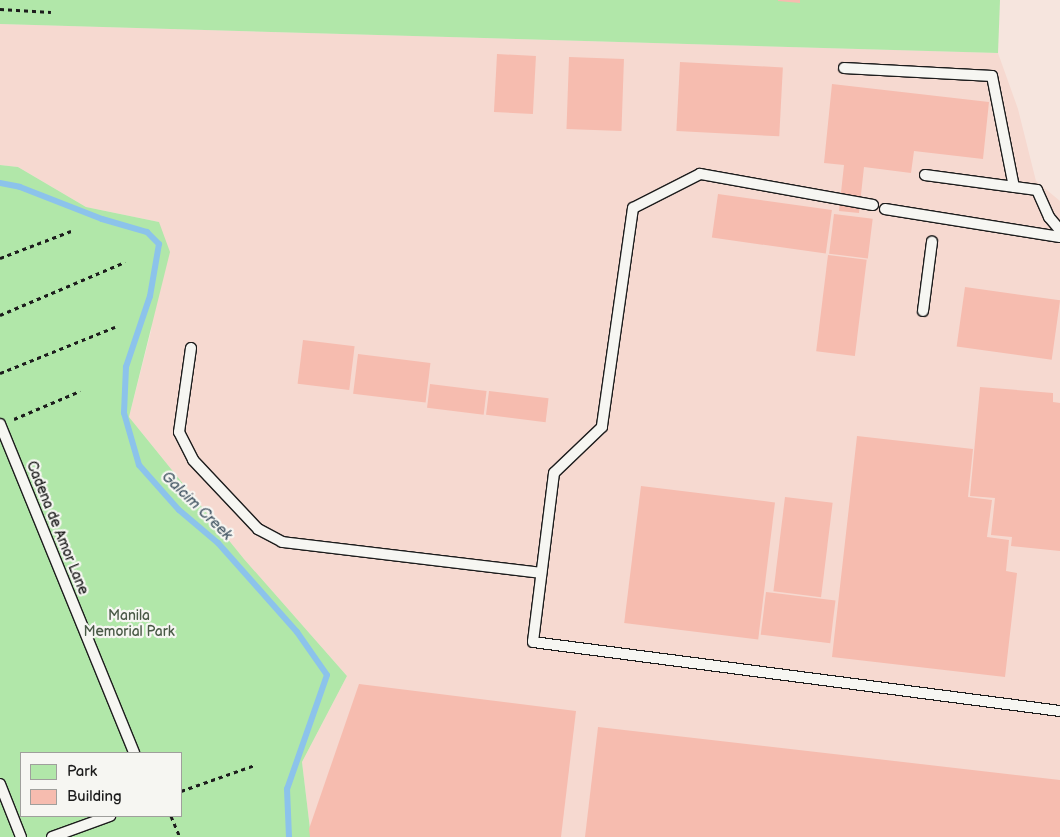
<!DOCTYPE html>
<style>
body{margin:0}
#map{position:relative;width:1060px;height:837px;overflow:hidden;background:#f6e5de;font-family:"Balsamiq Sans",sans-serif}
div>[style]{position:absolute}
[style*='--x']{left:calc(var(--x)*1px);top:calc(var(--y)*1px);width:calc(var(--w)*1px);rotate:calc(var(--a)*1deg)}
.built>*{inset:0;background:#f6d9d0}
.green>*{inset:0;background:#b1e7a9}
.stream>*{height:6px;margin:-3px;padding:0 3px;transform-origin:3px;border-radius:3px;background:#8cc3eb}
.building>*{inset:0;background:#f6bcaf;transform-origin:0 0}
.path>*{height:3px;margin-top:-1.5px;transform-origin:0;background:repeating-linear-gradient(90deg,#1c1c1c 0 4px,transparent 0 8px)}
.roads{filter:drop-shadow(1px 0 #1c1c1c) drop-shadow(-1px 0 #1c1c1c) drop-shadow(0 1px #1c1c1c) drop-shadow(0 -1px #1c1c1c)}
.service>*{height:10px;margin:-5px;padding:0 5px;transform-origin:5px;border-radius:5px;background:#f6f6f2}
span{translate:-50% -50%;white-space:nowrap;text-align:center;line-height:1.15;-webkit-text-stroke:4.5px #f6f6f2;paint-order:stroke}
.street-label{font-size:14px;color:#1c1c1c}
.park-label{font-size:14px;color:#495946}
.water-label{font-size:15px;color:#435664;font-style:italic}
.legend{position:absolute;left:20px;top:752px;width:162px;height:65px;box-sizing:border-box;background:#f6f6f2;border:1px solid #9f9f9c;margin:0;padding:6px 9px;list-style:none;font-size:15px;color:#1c1c1c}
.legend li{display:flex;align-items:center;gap:10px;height:25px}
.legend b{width:25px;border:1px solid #9f9f9c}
</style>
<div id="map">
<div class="built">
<i style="clip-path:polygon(0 24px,998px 53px,1018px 109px,1036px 181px,1060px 201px,1060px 837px,311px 837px,302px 762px,347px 676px,244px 559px,129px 417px,151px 331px,159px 222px,86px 207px,18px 167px,0 165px)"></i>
</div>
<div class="green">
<i style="clip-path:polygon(0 0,1000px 0,998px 53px,0 24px)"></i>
<i style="clip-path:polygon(evenodd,0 165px,18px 167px,86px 207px,159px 222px,170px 252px,129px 417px,244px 559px,347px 676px,302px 762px,311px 837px,0 837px,0 165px,21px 753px,181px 753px,181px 816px,21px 816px,21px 753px)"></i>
</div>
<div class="stream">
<i style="--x:0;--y:183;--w:20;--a:11"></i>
<i style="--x:20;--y:187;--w:88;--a:21.3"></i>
<i style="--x:102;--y:219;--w:47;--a:16.1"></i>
<i style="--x:147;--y:232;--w:17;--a:45"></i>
<i style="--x:159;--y:244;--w:53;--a:99.8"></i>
<i style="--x:150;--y:296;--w:75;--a:108.7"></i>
<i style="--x:126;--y:367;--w:46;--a:92.5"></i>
<i style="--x:124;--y:413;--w:54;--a:73.9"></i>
<i style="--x:139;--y:465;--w:60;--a:48.4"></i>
<i style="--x:179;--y:510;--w:51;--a:40.2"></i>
<i style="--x:218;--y:543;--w:119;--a:48.4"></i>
<i style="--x:297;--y:632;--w:52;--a:55.1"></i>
<i style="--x:327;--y:675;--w:121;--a:109.3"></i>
<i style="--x:287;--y:789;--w:48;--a:87.6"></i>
</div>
<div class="building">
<i style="clip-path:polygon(778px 0,800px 0,800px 3px,778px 1px)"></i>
<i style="left:497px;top:54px;width:39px;height:58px;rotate:3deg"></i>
<i style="left:569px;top:57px;width:55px;height:72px;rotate:2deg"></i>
<i style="left:680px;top:62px;width:103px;height:69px;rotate:3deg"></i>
<i style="clip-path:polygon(832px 84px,989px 102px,983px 159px,914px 151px,911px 173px,864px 167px,859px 213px,839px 211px,844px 165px,824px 163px)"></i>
<i style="left:718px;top:194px;width:115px;height:44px;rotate:8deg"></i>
<i style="left:834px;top:214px;width:39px;height:40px;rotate:7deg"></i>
<i style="left:828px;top:255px;width:39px;height:97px;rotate:7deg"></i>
<i style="left:965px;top:287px;width:96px;height:60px;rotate:8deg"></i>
<i style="left:303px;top:340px;width:52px;height:44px;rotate:7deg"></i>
<i style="left:358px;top:354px;width:73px;height:40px;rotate:7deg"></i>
<i style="left:430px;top:384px;width:57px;height:24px;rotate:7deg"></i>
<i style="clip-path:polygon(980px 387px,1053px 393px,1053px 402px,1060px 403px,1060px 551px,1011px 546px,1012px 537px,991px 535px,995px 498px,970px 496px)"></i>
<i style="left:489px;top:391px;width:60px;height:24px;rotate:7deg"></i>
<i style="clip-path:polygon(857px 436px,973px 449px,968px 497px,992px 500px,987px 537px,1009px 540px,1006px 571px,1017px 573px,1005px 677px,832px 657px)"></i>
<i style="left:641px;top:486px;width:135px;height:138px;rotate:7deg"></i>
<i style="left:785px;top:497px;width:48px;height:95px;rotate:7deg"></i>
<i style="left:766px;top:592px;width:70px;height:43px;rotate:7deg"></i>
<i style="clip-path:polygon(359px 684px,576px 711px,561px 837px,310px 837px,309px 829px)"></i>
<i style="clip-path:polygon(598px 727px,1060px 780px,1060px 837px,585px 837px)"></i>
</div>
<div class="path">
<i style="--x:0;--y:9;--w:51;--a:3.4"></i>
<i style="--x:0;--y:258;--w:76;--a:-20.8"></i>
<i style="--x:0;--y:315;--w:136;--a:-23"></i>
<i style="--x:0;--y:373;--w:124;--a:-21.8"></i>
<i style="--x:14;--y:419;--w:72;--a:-23"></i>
<i style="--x:181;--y:791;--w:78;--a:-19.4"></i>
<i style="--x:171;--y:816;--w:23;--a:67"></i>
</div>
<div class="roads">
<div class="service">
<i style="--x:844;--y:68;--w:148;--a:3.1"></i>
<i style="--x:992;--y:76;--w:113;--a:78.8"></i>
<i style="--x:925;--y:175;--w:113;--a:7.6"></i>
<i style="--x:1037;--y:190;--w:30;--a:66"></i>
<i style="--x:1049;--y:217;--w:17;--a:50"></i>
<i style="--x:873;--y:205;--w:176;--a:-169.8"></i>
<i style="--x:700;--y:174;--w:75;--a:153.1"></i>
<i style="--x:633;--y:208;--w:221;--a:98.1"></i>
<i style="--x:602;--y:427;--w:66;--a:136.2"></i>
<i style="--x:554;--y:473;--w:170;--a:97.1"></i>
<i style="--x:533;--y:642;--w:531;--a:7.46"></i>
<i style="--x:885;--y:209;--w:177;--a:9.1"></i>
<i style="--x:923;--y:311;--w:70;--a:-82.6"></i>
<i style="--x:191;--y:348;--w:85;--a:98.1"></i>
<i style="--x:179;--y:432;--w:31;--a:63"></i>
<i style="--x:193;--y:460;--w:95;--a:46.7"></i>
<i style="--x:258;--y:529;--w:27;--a:28"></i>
<i style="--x:282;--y:542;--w:261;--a:6.8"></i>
<i style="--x:0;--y:424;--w:355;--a:67.8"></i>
<i style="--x:0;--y:784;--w:57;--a:68.4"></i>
<i style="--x:52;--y:837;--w:62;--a:-19.9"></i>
</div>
</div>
<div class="street-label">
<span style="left:57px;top:528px;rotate:68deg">Cadena de Amor Lane</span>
</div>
<div class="park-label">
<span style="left:129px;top:624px">Manila<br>Memorial Park</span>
</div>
<div class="water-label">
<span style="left:197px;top:506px;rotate:44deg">Galcim Creek</span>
</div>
<ul class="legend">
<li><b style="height:14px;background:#b1e7a9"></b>Park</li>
<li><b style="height:14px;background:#f6bcaf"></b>Building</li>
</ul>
</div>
